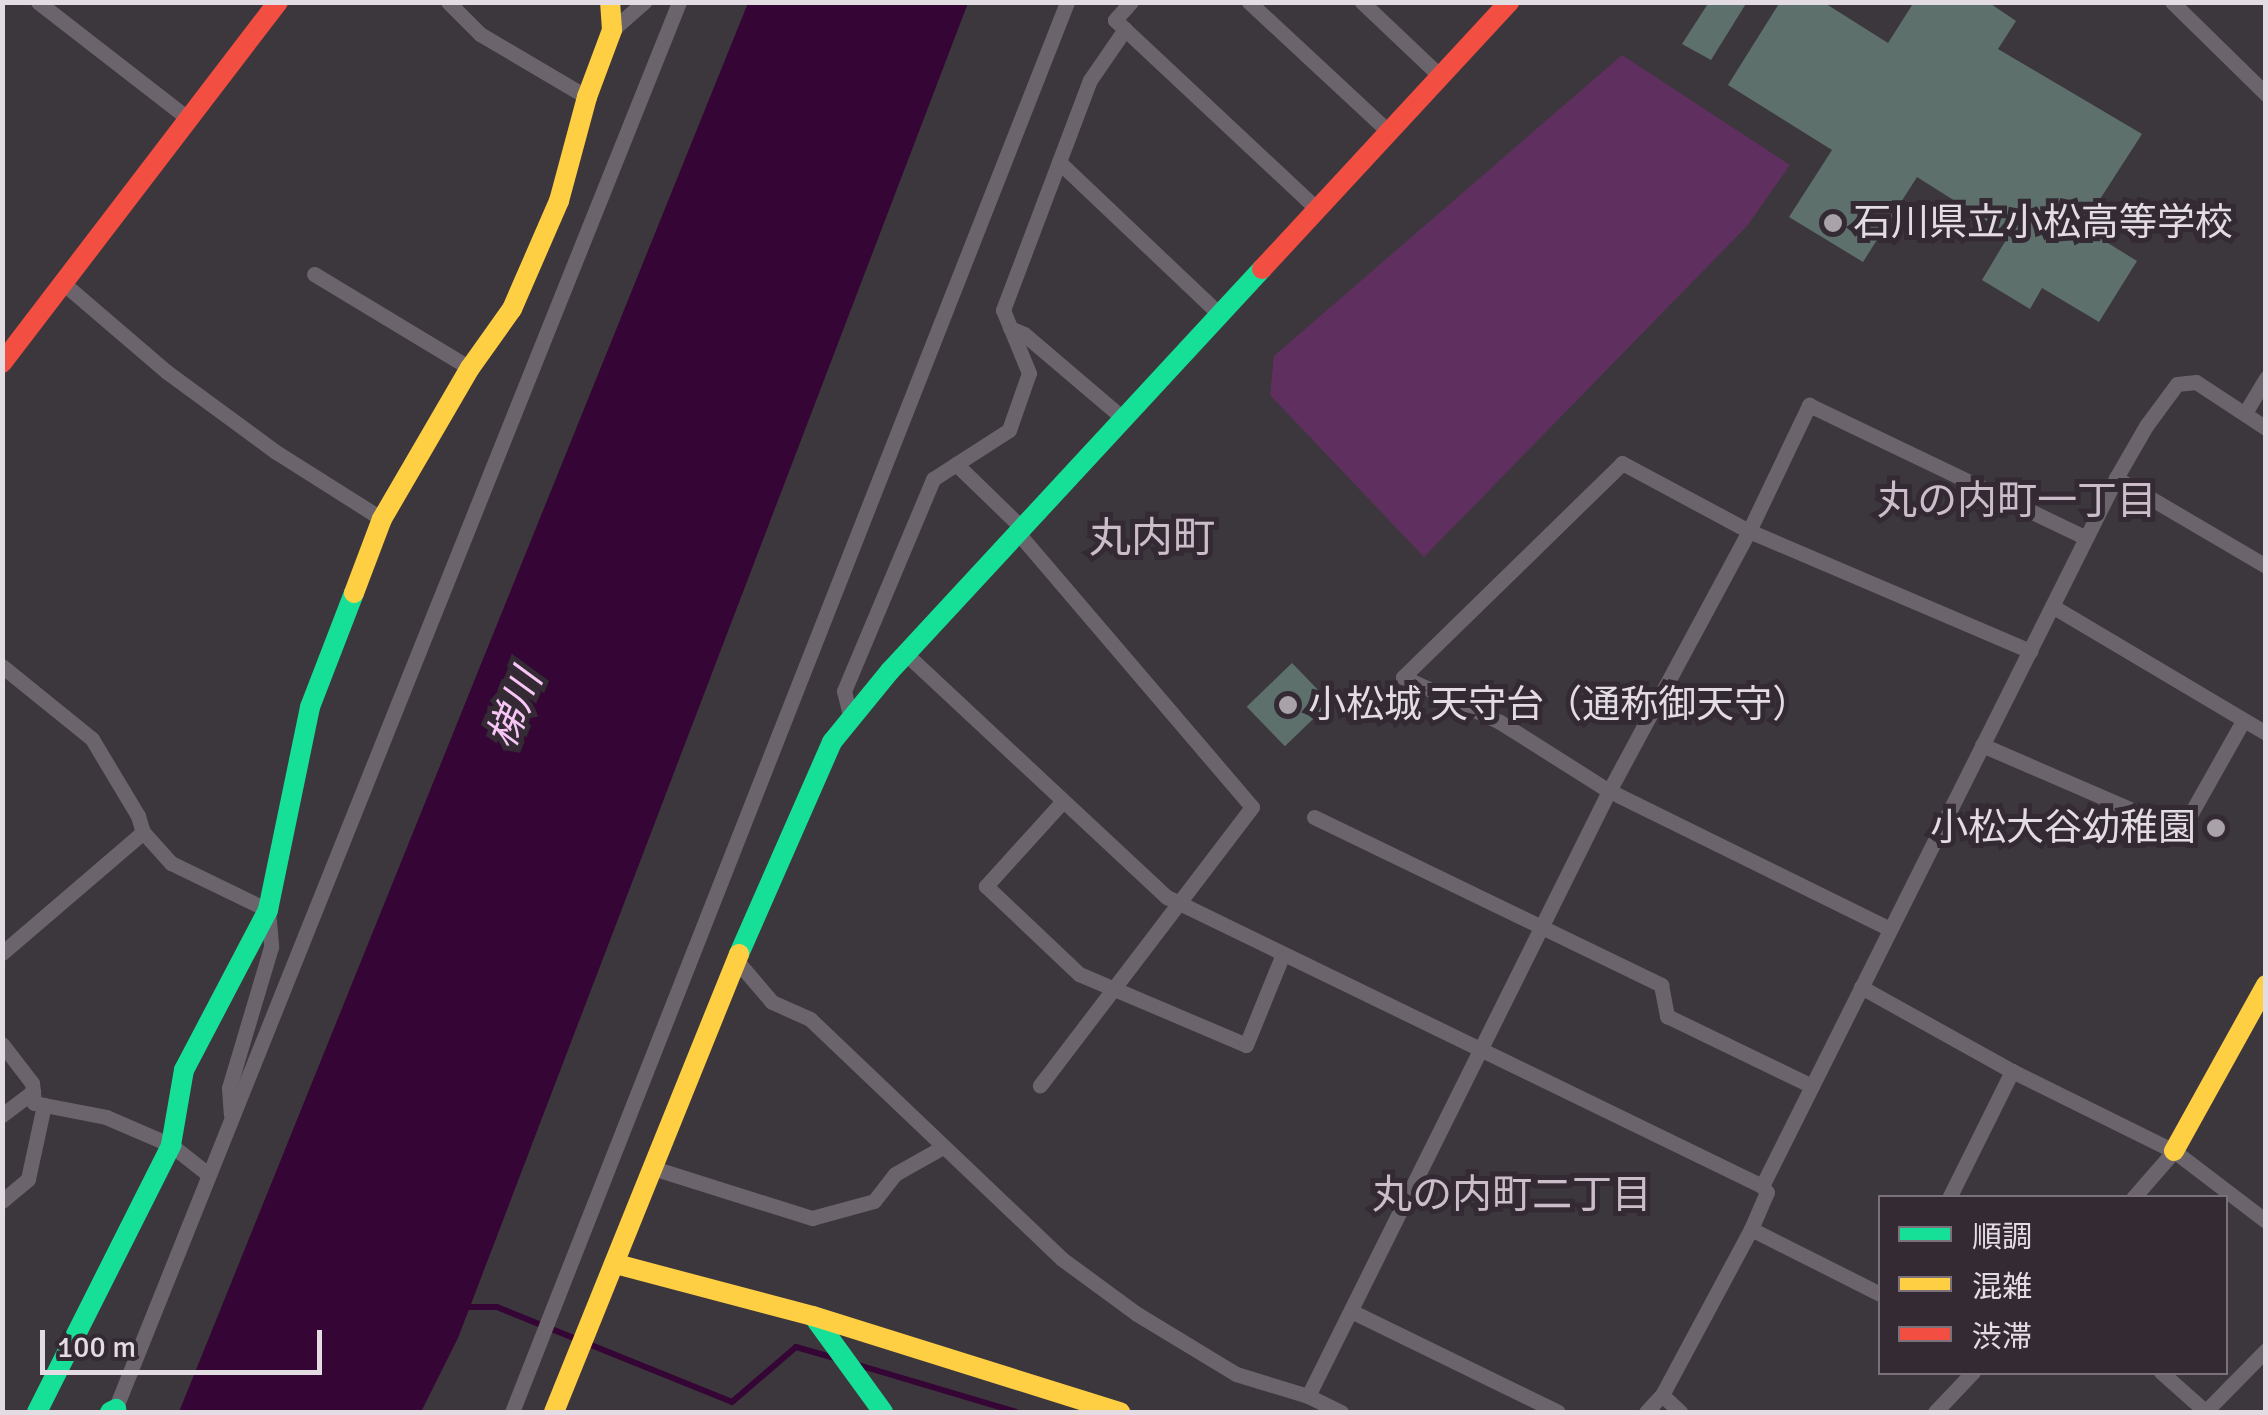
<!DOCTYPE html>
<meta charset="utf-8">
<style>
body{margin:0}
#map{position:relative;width:2268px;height:1415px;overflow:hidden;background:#3c373c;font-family:Signika,"Noto Sans JP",sans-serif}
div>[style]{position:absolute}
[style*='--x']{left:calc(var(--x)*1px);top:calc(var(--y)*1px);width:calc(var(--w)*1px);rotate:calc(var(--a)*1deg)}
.green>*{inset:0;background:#5f305f}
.water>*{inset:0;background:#340535}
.stream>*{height:6px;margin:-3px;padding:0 3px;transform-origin:3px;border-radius:3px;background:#340535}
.building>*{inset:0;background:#5e706c;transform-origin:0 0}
.street>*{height:15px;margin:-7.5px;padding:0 7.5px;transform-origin:7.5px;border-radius:7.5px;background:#6c646c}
.fast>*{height:20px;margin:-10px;padding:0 10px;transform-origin:10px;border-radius:10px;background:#16e098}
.slow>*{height:20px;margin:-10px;padding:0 10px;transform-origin:10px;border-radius:10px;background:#ffcf43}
.jam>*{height:20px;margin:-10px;padding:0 10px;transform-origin:10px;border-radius:10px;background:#f24e42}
.dots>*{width:28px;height:28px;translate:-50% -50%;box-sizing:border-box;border:5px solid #342a34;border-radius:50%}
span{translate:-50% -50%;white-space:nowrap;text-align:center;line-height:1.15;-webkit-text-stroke:10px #342a34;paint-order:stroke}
.poi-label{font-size:38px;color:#e3dce3}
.left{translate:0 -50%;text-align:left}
.right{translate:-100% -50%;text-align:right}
.neighbourhood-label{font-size:40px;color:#cbbdca}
.water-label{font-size:40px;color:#f8c6f6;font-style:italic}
.quarter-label{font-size:42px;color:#cbbdca}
.frame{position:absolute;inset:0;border:5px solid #e3dce3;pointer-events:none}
.legend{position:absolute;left:1878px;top:1195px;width:350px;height:180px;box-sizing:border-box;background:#342a34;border:2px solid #7a717a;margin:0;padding:12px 18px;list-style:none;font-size:30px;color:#e3dce3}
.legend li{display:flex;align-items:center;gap:20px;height:50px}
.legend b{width:50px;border:2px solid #7a717a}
.scale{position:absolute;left:40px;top:1330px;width:282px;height:45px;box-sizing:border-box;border:5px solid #e3dce3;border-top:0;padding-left:12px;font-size:30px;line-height:35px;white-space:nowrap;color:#e3dce3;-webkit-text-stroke:8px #342a34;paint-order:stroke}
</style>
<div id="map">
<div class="green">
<i style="clip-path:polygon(1622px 55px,1790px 165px,1747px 226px,1424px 557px,1270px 395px,1274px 356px)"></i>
</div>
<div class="water">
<i style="clip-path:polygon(748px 3px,968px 3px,458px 1338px,421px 1412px,179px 1412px)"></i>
</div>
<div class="stream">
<i style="--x:466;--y:1307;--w:31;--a:0"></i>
<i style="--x:497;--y:1307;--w:253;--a:22"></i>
<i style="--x:732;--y:1402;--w:84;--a:-40.7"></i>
<i style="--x:796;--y:1347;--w:44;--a:15.9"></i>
<i style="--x:855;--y:1364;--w:168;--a:16.6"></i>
</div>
<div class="building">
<i style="clip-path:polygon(1709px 2px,1747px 2px,1711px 60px,1682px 44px)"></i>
<i style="clip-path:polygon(1780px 2px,1823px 2px,1888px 43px,1914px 2px,1988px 2px,2016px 21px,1998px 49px,2142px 134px,2082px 227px,2137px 261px,2099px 322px,2042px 288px,2030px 309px,1982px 280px,2009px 235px,1917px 177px,1863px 262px,1789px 217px,1832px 150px,1728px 85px)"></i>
<i style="left:1292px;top:663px;width:55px;height:63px;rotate:46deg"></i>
</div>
<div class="street">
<i style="--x:38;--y:2;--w:191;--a:37.8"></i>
<i style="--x:448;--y:2;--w:45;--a:45"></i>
<i style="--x:480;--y:34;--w:124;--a:30.5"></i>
<i style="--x:1131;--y:2;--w:24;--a:132"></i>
<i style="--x:1115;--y:20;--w:278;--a:43.1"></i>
<i style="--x:1249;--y:2;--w:191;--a:42.9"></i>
<i style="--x:1362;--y:2;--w:109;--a:43.5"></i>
<i style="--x:2172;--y:2;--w:132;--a:44.4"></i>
<i style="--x:612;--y:30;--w:43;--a:-41.2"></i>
<i style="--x:1059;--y:162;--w:222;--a:43.5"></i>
<i style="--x:314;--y:274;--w:182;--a:31.1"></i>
<i style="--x:63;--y:283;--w:137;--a:40.6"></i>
<i style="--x:167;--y:372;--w:135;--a:36.3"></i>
<i style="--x:276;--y:452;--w:125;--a:32.3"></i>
<i style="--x:1010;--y:328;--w:15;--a:23"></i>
<i style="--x:1024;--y:334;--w:131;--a:40.4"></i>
<i style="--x:2245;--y:413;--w:41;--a:-59"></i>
<i style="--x:956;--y:464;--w:92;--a:44.1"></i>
<i style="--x:2116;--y:478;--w:174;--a:30.4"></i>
<i style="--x:1018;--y:533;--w:360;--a:49.5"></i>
<i style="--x:1252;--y:807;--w:350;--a:127.3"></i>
<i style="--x:2052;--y:606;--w:249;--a:30.7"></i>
<i style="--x:906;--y:654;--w:357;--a:43"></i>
<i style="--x:1167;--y:897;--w:661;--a:25.91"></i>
<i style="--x:2;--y:666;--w:116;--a:39"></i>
<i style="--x:92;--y:739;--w:90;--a:59.1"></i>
<i style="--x:138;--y:816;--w:17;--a:73"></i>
<i style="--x:143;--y:832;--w:42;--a:47.9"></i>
<i style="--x:171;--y:863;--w:108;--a:25.9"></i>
<i style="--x:268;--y:910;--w:37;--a:85"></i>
<i style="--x:271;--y:947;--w:147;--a:106.6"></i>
<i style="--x:229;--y:1088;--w:26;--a:86"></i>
<i style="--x:851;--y:719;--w:29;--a:-104"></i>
<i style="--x:844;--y:691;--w:230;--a:-67.2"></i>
<i style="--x:933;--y:479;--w:90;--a:-32.8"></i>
<i style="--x:1009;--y:430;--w:60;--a:-70.7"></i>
<i style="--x:1029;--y:373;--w:68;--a:-112.4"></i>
<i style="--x:1003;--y:310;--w:246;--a:-69.3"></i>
<i style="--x:1090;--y:80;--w:62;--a:-55.5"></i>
<i style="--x:1982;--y:745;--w:217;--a:23.4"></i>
<i style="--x:2181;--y:831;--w:126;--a:-60.6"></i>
<i style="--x:1063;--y:801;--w:115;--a:132.2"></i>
<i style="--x:986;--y:886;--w:128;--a:43.4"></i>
<i style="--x:1079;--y:974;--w:181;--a:23"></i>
<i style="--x:1246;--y:1045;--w:98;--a:-67.9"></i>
<i style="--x:1314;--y:817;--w:386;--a:25.8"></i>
<i style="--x:1661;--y:985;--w:32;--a:79"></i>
<i style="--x:1667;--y:1016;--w:161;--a:25.8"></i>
<i style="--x:1890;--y:929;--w:313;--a:-153.8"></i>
<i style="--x:1609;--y:791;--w:129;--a:-147.7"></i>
<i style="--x:1500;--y:722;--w:107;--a:-155.1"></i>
<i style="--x:1403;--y:677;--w:306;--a:-44.3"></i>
<i style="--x:1622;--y:463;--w:144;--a:28.2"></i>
<i style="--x:1749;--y:531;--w:306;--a:23.1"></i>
<i style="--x:2;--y:953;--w:186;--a:-40.6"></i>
<i style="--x:736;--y:960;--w:55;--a:49.4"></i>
<i style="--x:772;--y:1002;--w:42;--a:24.1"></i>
<i style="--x:810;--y:1019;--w:348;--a:43.6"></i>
<i style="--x:1062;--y:1259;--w:93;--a:36.3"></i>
<i style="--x:1137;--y:1314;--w:116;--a:31.2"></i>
<i style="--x:1236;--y:1374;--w:75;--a:17"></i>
<i style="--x:1308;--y:1396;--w:37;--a:26"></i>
<i style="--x:1861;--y:987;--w:173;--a:29.1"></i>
<i style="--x:2012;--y:1071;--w:181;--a:26.3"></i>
<i style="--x:2174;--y:1151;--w:116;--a:37.3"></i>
<i style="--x:2;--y:1044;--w:49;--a:52.4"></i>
<i style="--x:32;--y:1083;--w:20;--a:84"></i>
<i style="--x:34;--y:1103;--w:73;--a:11"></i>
<i style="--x:106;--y:1117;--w:71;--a:23.3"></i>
<i style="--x:171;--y:1145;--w:48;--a:38.3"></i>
<i style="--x:2;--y:1115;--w:39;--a:-37"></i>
<i style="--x:653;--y:1168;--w:167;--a:17.5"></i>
<i style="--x:812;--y:1218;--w:64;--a:-15.3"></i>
<i style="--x:874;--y:1201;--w:34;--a:-52"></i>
<i style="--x:895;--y:1174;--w:55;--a:-29.4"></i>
<i style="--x:1949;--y:1198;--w:142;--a:-63.6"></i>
<i style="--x:2133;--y:1198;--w:62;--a:-48.9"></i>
<i style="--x:2;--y:1201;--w:34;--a:-40"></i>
<i style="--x:28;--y:1179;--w:76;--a:-77.8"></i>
<i style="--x:1751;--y:1229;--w:144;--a:26.7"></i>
<i style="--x:1351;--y:1311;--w:230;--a:26"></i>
<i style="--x:2161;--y:1372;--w:60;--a:41.6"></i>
<i style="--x:1662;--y:1395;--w:25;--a:43"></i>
<i style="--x:1308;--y:1396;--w:676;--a:-63.55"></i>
<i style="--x:1609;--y:791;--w:295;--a:-61.7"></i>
<i style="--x:1749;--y:531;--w:140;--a:-64.5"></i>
<i style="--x:1809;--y:405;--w:307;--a:25.6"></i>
<i style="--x:114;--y:1412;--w:1519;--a:-68.16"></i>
<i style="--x:512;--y:1412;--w:1515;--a:-68.51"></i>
<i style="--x:1646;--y:1412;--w:23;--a:-47"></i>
<i style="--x:1662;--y:1395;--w:188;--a:-61.8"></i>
<i style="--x:1751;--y:1229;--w:40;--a:-66.6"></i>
<i style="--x:1767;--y:1192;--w:8;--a:-130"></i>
<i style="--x:1762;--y:1186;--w:792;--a:-63.43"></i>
<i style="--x:2116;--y:478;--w:60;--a:-60"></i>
<i style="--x:2146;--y:426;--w:52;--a:-53.6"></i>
<i style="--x:2177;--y:384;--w:19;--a:-6"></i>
<i style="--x:2196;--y:382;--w:84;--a:33.3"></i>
<i style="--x:1935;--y:1412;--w:55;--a:-46.5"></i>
<i style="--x:2205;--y:1412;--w:87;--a:-45.5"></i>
</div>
<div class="fast">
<i style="--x:739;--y:954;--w:232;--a:-66.3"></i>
<i style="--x:832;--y:742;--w:92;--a:-50.8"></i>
<i style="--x:890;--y:671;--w:548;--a:-47.22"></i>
<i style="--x:814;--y:1317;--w:117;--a:54"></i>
<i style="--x:37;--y:1412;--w:299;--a:-63.3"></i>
<i style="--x:171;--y:1145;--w:76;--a:-80.2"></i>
<i style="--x:184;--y:1070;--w:181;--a:-62.3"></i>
<i style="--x:268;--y:910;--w:207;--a:-78.3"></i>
<i style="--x:310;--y:707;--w:122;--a:-68.9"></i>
<i style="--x:110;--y:1412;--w:7;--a:-27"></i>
</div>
<div class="slow">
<i style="--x:354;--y:593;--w:79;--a:-69.3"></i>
<i style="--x:382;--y:519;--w:175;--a:-59.8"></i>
<i style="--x:470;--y:368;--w:72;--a:-54.6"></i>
<i style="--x:512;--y:309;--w:118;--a:-66.5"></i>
<i style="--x:559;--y:201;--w:108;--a:-74.9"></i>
<i style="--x:587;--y:97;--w:72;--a:-69.5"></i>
<i style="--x:612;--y:30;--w:28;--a:-94"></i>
<i style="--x:2174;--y:1151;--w:190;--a:-61"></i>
<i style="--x:616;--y:1264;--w:204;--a:14.8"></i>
<i style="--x:813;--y:1316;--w:322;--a:17.4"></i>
<i style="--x:554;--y:1412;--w:494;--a:-68"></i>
</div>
<div class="jam">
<i style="--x:1262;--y:269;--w:364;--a:-47.2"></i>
<i style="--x:2;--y:363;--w:454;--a:-52.6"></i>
</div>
<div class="dots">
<i style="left:1833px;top:223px;background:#a9a2a9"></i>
<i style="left:1288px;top:705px;background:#a9a2a9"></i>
<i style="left:2216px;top:828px;background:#a9a2a9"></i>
</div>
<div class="poi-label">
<span class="left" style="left:1853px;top:223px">石川県立小松高等学校</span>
<span class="left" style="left:1308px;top:705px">小松城 天守台（通称御天守）</span>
<span class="right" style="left:2196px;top:828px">小松大谷幼稚園</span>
</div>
<div class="neighbourhood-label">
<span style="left:2017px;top:501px">丸の内町一丁目</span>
<span style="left:1512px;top:1195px">丸の内町二丁目</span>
</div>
<div class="water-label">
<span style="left:515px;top:709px;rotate:-68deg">梯川</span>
</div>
<div class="quarter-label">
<span style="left:1152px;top:539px">丸内町</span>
</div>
<div class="frame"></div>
<ul class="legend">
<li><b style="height:12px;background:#16e098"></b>順調</li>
<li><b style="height:12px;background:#ffcf43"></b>混雑</li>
<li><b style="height:12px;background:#f24e42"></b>渋滞</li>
</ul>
<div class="scale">100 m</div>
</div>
